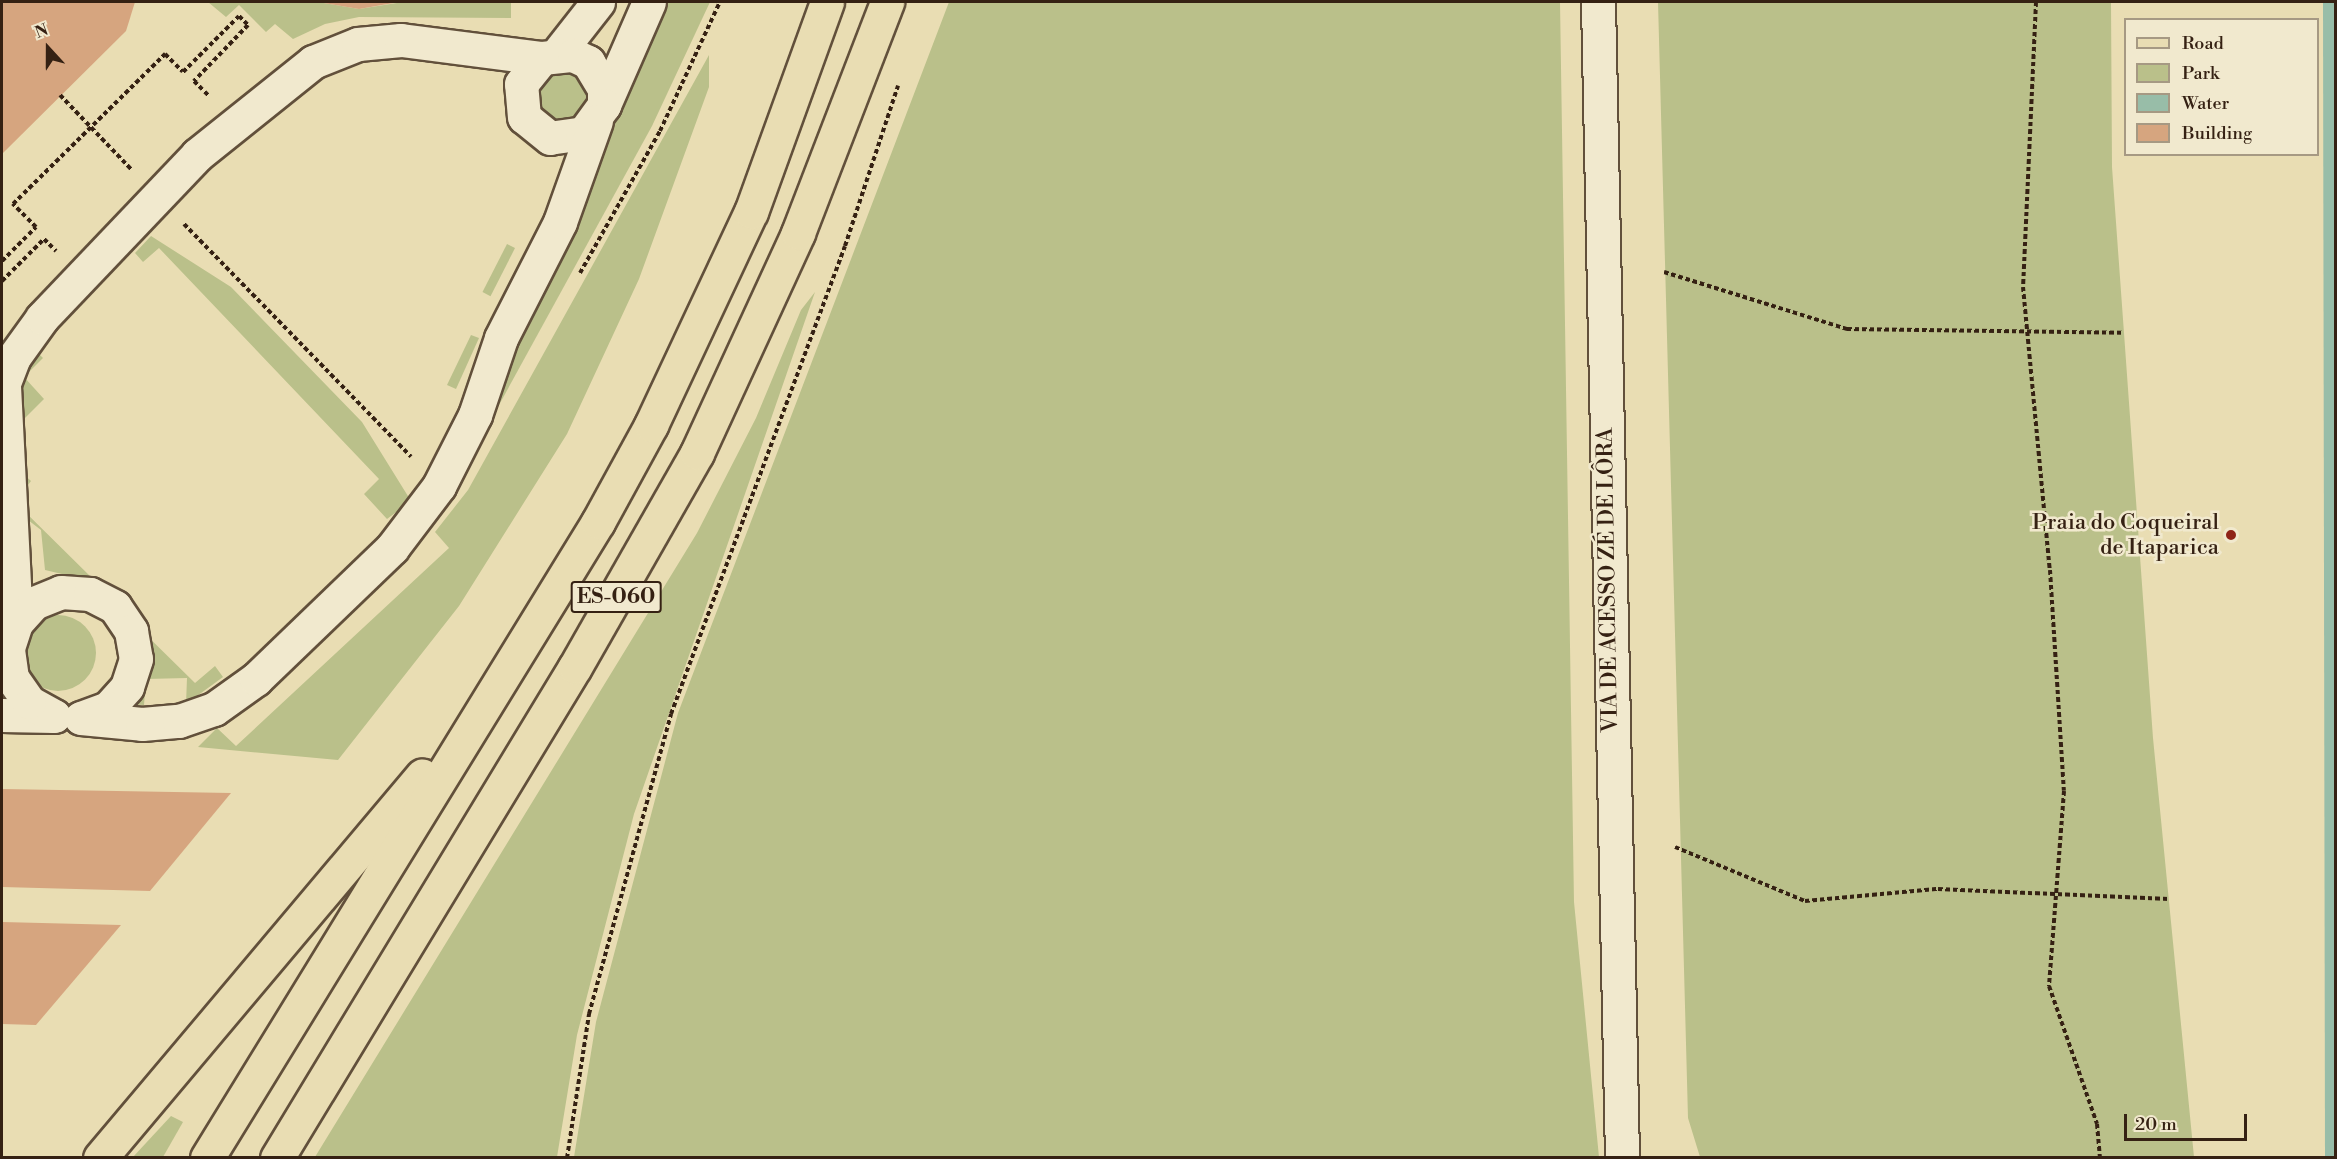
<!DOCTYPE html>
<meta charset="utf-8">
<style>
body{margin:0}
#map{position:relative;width:2337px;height:1159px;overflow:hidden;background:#e9ddb3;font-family:"Libre Bodoni",serif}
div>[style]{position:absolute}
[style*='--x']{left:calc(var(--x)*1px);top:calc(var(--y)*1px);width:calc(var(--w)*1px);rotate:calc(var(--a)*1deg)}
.green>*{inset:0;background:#bac08a;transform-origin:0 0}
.round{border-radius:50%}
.water>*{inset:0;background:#98bda8}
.building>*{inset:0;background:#d6a57f}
.path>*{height:4px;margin-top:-2px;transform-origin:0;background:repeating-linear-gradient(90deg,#352113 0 4.5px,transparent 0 7.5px)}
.roads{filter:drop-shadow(2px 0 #62503b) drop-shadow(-2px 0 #62503b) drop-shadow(0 2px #62503b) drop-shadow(0 -2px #62503b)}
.minor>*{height:33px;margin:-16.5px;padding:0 16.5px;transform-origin:16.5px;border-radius:16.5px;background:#f1e9ce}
.major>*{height:33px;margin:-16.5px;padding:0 16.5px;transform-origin:16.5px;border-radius:16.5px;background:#e9ddb3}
.dots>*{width:16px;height:16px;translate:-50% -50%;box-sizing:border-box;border:3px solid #f1e9ce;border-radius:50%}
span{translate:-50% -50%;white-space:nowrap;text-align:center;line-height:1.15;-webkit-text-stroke:5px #f1e9ce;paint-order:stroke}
.shield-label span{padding:2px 4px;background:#f1e9ce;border:2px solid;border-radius:4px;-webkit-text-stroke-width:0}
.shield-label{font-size:21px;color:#352113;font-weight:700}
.poi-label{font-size:22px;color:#352113}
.right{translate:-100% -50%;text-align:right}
.street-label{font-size:22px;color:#352113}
.frame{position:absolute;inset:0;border:3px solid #352113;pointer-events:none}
.legend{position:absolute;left:2124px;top:18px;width:195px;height:138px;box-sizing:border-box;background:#f1e9ce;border:2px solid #a69983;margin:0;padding:8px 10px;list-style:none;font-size:18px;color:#352113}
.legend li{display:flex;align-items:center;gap:12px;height:30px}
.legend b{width:30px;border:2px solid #a69983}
.north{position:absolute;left:18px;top:18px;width:60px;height:60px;-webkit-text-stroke:4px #f1e9ce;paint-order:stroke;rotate:339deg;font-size:16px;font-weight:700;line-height:24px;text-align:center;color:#352113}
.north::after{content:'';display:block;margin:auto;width:21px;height:27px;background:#352113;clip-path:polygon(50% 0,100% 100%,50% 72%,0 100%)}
.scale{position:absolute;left:2124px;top:1114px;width:123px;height:27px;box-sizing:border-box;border:3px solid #352113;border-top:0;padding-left:8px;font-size:18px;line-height:21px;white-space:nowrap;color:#352113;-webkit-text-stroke:4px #f1e9ce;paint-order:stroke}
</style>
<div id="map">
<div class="green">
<i style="clip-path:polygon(208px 2px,318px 2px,359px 9px,403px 2px,511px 2px,511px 18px,359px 17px,325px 24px,293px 39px,275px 24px,266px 32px,239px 5px,226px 17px)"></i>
<i style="clip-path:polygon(661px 2px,710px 2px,652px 126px,471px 456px)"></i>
<i style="clip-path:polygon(949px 2px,1560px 2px,1574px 902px,1599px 1157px,574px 1157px,596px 1022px,678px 713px)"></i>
<i style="clip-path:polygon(1658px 2px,2111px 2px,2112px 167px,2124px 333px,2153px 738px,2194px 1157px,1700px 1157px,1688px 1118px)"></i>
<i style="clip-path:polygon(709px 55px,709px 87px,639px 279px,567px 434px,459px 606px,338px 760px,198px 747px,217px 728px,236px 746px,449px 548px,435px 532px,468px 490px)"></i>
<i style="clip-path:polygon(561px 60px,595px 90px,578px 121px,553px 123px,534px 107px,532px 82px)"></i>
<i style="clip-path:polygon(151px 236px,231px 287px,362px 422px,411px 501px,387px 519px,364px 494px,379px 479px,159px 248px,143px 262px,135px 253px)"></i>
<i style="left:507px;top:244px;width:9px;height:54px;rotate:27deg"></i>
<i style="clip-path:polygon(815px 292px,634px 814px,577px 1035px,557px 1157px,315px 1157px,697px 533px,756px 418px,801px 310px)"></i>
<i style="clip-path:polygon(471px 335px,479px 338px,456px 389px,447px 385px)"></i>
<i style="clip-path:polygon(35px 350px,43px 358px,24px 377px,44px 399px,25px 418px,19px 411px,15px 370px)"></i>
<i style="clip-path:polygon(13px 465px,31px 481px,15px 502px,96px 582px,45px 570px,41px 530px,28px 520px,12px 520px)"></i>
<i class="round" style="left:20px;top:615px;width:76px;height:76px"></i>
<i style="clip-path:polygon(130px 619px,195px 683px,215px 666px,223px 677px,186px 704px,187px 678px,146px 679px,144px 705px,126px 704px)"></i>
<i style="clip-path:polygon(171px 1116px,183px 1122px,163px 1157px,133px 1157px)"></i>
</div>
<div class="water">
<i style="clip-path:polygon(2323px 2px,2336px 2px,2335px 1158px,2325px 1157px)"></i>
</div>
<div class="building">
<i style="clip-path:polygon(2px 2px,135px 2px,126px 31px,2px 154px)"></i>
<i style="clip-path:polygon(399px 2px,359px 9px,324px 3px,324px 2px)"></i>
<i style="clip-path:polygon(2px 789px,231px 793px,150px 891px,2px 887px)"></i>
<i style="clip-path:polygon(2px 922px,121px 925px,36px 1025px,2px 1024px)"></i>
</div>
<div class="path">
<i style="--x:2036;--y:2;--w:285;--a:92.6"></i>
<i style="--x:2023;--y:287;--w:284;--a:84.6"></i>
<i style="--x:2050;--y:570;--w:221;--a:86.4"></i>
<i style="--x:2064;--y:791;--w:196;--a:94.4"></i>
<i style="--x:2049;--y:986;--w:146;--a:70.8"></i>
<i style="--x:2097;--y:1124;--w:34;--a:85"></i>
<i style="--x:60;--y:95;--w:103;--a:46.2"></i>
<i style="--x:184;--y:224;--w:325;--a:45.7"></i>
<i style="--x:2;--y:261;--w:48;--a:-45"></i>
<i style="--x:36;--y:227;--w:33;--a:-135"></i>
<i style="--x:13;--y:204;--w:214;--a:-44.6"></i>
<i style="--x:165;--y:54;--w:25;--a:45"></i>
<i style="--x:183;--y:72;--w:79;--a:-45"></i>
<i style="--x:239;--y:16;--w:13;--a:45"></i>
<i style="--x:248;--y:25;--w:78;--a:134"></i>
<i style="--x:194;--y:81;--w:21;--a:45"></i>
<i style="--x:1664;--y:272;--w:192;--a:17.3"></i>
<i style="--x:1847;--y:329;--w:277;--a:0.8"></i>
<i style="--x:580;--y:273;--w:163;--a:-60.6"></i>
<i style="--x:660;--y:131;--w:142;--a:-65.1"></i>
<i style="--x:2;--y:281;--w:59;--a:-45"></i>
<i style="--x:44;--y:239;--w:17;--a:45"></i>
<i style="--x:1675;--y:847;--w:141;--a:22.6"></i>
<i style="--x:1805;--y:901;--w:134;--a:-5.2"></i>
<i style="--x:1938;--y:889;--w:231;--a:2.5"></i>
<i style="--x:567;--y:1158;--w:146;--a:-81.3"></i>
<i style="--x:589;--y:1014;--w:311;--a:-74.7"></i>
<i style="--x:671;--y:714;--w:499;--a:-69.6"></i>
<i style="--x:845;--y:246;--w:169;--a:-71.7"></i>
</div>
<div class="roads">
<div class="minor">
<i style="--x:1598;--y:2;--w:1156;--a:88.81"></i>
<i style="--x:558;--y:53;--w:65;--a:-51.9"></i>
<i style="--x:604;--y:105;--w:112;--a:-66.4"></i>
<i style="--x:16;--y:623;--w:240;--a:-92.9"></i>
<i style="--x:4;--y:383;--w:28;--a:-69"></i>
<i style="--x:14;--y:357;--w:48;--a:-54.3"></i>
<i style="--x:42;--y:318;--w:225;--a:-46.4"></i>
<i style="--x:197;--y:155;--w:149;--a:-38.7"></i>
<i style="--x:313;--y:62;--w:48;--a:-21.8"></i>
<i style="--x:358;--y:44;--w:43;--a:-5.3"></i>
<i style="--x:401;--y:40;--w:142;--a:7.3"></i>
<i style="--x:542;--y:58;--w:31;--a:-6"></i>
<i style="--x:573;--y:55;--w:17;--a:25"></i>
<i style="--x:588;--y:62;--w:31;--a:59"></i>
<i style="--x:604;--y:89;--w:16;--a:90"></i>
<i style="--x:604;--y:105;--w:34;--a:126"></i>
<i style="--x:584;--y:133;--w:34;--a:172"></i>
<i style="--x:550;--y:138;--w:33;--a:-141"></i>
<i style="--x:524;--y:117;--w:33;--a:-95"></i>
<i style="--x:521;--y:84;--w:33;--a:-51"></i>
<i style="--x:2;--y:715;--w:52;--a:1.1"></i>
<i style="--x:54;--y:716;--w:29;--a:-151"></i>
<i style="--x:29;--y:702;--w:29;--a:-125"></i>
<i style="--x:12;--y:678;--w:30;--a:-98"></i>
<i style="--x:8;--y:648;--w:26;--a:-72"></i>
<i style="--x:16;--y:623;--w:27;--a:-48"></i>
<i style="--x:34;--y:603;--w:29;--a:-22"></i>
<i style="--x:61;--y:592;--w:29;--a:4"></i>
<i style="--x:90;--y:594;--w:28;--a:27"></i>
<i style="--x:115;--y:607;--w:29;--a:56"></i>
<i style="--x:131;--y:631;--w:28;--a:80"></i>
<i style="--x:136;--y:659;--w:29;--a:108"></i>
<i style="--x:127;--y:687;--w:28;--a:132"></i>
<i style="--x:108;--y:708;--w:29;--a:160"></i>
<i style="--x:81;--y:718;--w:61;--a:5.6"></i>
<i style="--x:142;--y:724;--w:37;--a:-5"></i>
<i style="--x:179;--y:721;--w:37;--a:-19"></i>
<i style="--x:214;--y:709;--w:52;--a:-35.5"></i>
<i style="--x:256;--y:679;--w:189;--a:-43.9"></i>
<i style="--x:392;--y:548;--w:78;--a:-52.8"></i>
<i style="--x:439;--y:486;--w:80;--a:-63.1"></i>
<i style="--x:475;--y:415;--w:81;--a:-71.3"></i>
<i style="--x:501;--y:338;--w:130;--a:-63"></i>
<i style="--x:560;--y:222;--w:107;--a:-70.4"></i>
</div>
<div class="major">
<i style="--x:100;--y:1158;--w:500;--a:-49.9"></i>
<i style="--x:207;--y:1158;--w:747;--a:-58.42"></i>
<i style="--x:598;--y:522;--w:111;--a:-61.3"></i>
<i style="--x:651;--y:425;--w:235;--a:-64.9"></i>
<i style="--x:751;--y:212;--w:223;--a:-70.1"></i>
<i style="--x:277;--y:1158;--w:574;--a:-58.75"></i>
<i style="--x:575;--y:667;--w:246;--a:-60.3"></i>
<i style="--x:697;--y:453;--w:242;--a:-65.3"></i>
<i style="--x:798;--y:233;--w:248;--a:-68.9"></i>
</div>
</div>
<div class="dots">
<i style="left:2231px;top:535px;background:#8f2418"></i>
</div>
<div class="shield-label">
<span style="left:616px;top:597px">ES-060</span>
</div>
<div class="poi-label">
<span class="right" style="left:2219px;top:535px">Praia do Coqueiral<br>de Itaparica</span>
</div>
<div class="street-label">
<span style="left:1608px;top:580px;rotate:-91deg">VIA DE ACESSO ZÉ DE LÔRA</span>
</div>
<div class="frame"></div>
<ul class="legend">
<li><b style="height:8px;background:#e9ddb3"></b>Road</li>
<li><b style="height:16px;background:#bac08a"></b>Park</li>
<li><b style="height:16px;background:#98bda8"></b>Water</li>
<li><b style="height:16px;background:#d6a57f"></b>Building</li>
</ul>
<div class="north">N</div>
<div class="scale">20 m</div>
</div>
